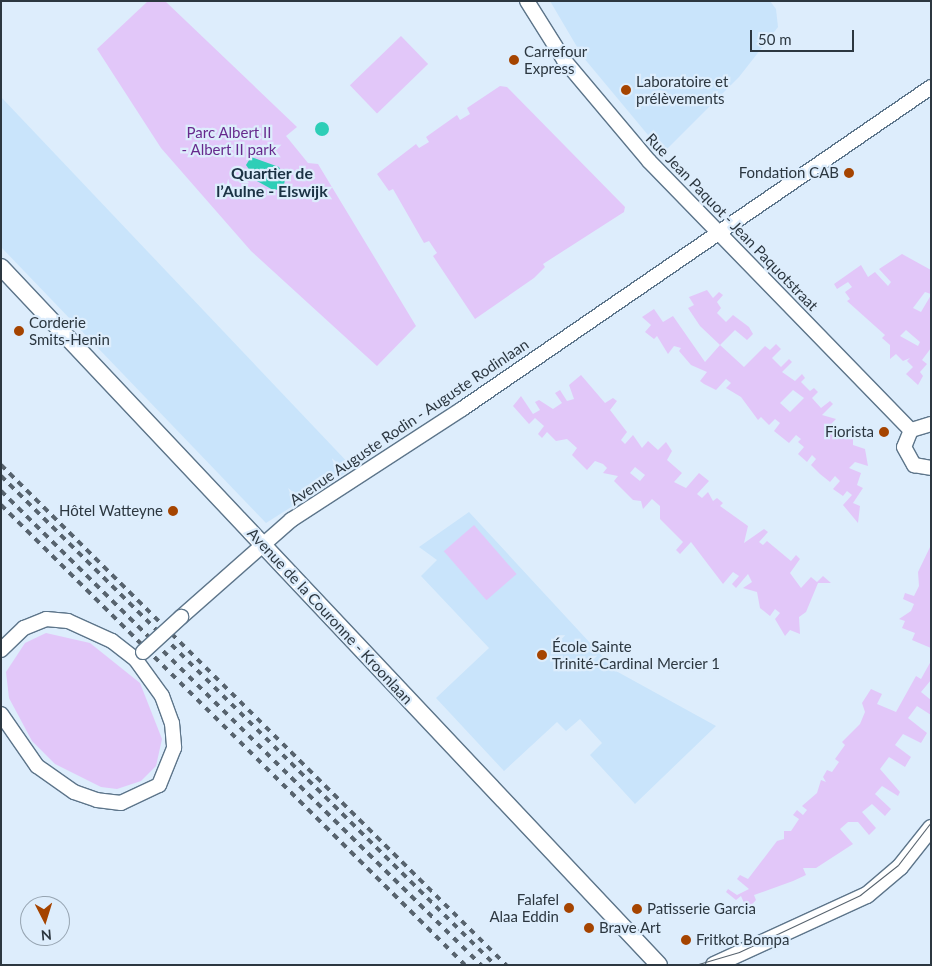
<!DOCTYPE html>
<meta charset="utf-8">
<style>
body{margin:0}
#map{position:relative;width:932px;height:966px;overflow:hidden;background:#ddedfc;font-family:Lato,sans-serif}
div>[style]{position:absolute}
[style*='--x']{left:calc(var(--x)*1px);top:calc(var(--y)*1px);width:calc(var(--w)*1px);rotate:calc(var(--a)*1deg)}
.built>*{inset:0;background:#c9e4fb}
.green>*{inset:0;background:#e2c7f9;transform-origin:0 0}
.water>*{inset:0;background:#2eceb7}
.round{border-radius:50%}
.roads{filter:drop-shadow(1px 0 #5d758a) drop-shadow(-1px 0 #5d758a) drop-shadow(0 1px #5d758a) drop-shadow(0 -1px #5d758a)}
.tertiary>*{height:14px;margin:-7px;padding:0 7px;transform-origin:7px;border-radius:7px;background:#fff}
.secondary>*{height:16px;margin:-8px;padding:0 8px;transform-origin:8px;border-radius:8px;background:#fff}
.tram>*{height:1px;margin:-0.5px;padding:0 0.5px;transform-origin:0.5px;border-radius:0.5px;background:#57636e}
.rail>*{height:4px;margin-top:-2px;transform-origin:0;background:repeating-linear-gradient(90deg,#57636e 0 6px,transparent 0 12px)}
.bridges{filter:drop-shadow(1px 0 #5d758a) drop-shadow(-1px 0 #5d758a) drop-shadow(0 1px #5d758a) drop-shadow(0 -1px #5d758a)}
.tertiary-bridge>*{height:14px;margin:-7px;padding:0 7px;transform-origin:7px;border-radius:7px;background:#fff}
.dots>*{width:14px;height:14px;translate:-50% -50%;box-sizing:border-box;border:2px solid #ddedfc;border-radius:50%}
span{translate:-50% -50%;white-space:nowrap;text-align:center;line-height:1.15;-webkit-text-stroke:4.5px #ddedfc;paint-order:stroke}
.poi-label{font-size:15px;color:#2c3740}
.left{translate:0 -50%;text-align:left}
.right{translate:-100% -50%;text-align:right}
.park-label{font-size:15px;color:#672a8d}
.street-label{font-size:15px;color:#2c3740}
.neighbourhood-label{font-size:16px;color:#1b3244;font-weight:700}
.frame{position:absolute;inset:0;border:2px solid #2c3740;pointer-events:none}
.north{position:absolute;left:20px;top:896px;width:50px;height:50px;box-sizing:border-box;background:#ddedfc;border:1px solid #96a4b1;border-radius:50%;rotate:175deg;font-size:14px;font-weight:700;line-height:20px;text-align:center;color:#2c3740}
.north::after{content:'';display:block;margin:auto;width:18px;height:22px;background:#a54400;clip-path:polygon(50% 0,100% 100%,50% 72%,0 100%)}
.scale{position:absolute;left:750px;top:30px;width:104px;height:22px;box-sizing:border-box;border:2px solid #2c3740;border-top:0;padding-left:6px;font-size:15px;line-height:18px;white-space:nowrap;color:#2c3740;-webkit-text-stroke:4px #ddedfc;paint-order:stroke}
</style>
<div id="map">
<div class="built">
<i style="clip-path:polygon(550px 1px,770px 1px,776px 9px,778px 27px,739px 77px,663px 153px,583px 57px)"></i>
<i style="clip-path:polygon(1px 97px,353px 468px,266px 523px,1px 247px)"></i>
<i style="clip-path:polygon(469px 512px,616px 671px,716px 726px,635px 804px,590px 755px,602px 743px,580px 719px,566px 731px,557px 722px,504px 771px,436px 698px,489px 648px,421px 576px,437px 560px,419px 547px)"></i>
</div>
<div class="green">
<i style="clip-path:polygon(148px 1px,165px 1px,297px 127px,286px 136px,308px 163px,318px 164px,416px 326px,377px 366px,251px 251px,161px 148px,97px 49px)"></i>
<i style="left:401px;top:36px;width:39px;height:71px;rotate:46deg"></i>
<i style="clip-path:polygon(500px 86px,507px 87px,625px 207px,624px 212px,543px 264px,545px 267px,534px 278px,475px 319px,433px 256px,437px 253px,429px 241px,424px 243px,393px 189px,389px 191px,377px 174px,416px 144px,419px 148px,429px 142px,426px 137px,457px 115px,460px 120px,470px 114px,467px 108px)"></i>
<i style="clip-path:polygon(evenodd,902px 254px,931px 270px,931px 294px,925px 292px,913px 308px,921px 312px,931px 295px,931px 348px,922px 360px,927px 364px,920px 372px,923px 376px,918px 385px,906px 374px,913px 367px,907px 361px,910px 358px,903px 361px,896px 354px,890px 359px,890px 345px,882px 338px,885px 335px,847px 301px,850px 299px,845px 292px,852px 287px,848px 282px,837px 289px,834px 284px,861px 265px,868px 277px,875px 272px,888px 286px,891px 282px,879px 269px,902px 254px,906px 330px,920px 342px,918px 346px,900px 336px,906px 330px)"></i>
<i style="clip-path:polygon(707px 290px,713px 298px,719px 292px,723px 295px,717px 302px,721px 308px,717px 313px,726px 322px,733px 315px,749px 327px,753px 334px,747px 340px,735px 330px,720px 345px,700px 326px,688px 308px,694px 305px,689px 297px)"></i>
<i style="clip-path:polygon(evenodd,654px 309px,663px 322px,673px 316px,705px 362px,720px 345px,744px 367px,765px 346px,770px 350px,776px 344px,781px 349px,772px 358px,781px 367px,789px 359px,792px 362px,782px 372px,795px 381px,802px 374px,805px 378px,801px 382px,810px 391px,814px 388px,818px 392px,812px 398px,821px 408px,830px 401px,833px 404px,822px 415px,836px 419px,827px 428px,829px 431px,835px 426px,846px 435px,866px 425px,866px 437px,853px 437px,853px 445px,865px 449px,868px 466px,855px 462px,849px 468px,861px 473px,857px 485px,863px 488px,853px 503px,860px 506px,858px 523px,843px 505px,852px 495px,847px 491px,843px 496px,833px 489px,840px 481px,835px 476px,830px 482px,820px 474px,811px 465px,816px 459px,812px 455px,807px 462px,798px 454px,804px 447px,798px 442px,801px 439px,796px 435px,789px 443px,774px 431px,780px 423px,775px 419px,769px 425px,761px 417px,758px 420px,741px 397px,726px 388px,731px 383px,726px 379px,716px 390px,704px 384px,700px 381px,707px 372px,691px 365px,679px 351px,681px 348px,674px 346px,668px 354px,657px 336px,654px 339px,645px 332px,651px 325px,642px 317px,654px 309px,793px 390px,804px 398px,790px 412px,780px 403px,793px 390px)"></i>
<i style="clip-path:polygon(evenodd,581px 375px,605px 403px,613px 398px,617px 401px,610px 410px,627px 432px,621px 440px,625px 444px,633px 435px,642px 448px,648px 441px,658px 450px,666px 442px,672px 451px,667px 460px,682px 473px,674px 482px,686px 488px,699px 473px,709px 481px,697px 494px,702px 498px,708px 492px,713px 501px,717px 498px,723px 503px,720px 506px,748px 526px,744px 543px,764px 529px,768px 532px,759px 542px,763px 545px,767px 541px,791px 561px,796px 555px,800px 559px,790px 573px,801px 588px,811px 577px,817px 582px,823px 576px,831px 583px,818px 583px,806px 612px,799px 617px,800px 634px,790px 630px,785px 636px,775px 619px,780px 613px,775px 609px,770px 616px,760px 608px,757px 592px,743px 588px,752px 582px,748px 574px,736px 588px,732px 584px,739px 576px,733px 572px,723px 584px,691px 542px,680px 554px,676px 550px,683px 542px,660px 519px,660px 506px,652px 499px,643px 509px,641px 501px,633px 500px,614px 481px,618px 476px,603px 473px,607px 468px,603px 464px,595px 461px,587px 470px,572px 455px,577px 448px,567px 439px,556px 441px,547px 432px,542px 438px,538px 434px,544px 426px,535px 418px,529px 424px,513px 406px,521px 396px,533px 414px,540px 410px,535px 402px,539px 400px,553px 409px,562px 403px,555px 393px,560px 390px,567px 401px,574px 399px,569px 385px,581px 375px,635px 467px,645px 475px,640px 481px,630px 473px,635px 467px)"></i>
<i style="left:474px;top:525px;width:65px;height:40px;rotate:49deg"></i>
<i style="clip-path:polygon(931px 545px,931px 648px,912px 640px,915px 633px,902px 628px,905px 621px,899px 619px,911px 611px,914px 604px,903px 599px,905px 593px,914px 596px,919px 586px,918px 572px)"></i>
<i style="clip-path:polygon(46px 633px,90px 643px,140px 683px,162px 739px,156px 766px,141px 781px,117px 789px,101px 787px,55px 764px,32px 741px,9px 698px,6px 672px,25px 643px)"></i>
<i style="clip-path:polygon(931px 661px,931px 680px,921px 692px,931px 700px,931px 715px,917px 706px,908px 718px,927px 733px,921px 743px,903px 734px,895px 745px,911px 757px,905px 767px,889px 757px,880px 769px,900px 792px,898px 796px,882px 786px,875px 794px,891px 809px,885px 816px,872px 804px,862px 812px,876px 828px,869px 835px,858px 822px,848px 822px,840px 829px,853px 844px,816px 868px,803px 868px,806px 875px,793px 881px,754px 895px,756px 900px,747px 910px,741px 896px,736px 900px,726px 892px,728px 889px,737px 895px,749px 889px,737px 879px,740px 875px,748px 879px,777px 841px,784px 839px,784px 831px,791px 831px,799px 819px,793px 815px,797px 810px,803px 815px,807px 810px,802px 806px,817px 793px,821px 780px,826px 782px,823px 777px,827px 770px,832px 772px,839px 762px,835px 759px,845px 745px,842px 742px,860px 724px,865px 712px,862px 703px,871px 689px,882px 694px,877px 704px,896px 712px,916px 676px,921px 679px)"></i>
</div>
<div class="water">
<i class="round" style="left:315px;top:122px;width:14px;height:14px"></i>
<i style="clip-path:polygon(251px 157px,279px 167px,285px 180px,283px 189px,273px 190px,257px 181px,246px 165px)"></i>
</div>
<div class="roads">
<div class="tertiary">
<i style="--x:527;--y:1;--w:70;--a:57.9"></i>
<i style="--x:564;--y:60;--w:132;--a:49.9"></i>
<i style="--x:649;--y:161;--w:376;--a:45.8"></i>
<i style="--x:931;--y:424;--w:21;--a:163"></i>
<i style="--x:911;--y:430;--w:18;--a:112"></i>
<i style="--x:904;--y:447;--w:21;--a:61"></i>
<i style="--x:914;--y:465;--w:17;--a:10"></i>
<i style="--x:181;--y:617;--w:147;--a:-41.4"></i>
<i style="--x:291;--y:520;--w:204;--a:-33"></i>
<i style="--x:462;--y:409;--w:569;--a:-34.47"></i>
<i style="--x:1;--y:650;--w:32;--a:-44"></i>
<i style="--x:24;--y:628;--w:24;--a:-22"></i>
<i style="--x:46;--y:619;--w:22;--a:5"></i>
<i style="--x:68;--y:621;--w:48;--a:24.4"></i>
<i style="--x:112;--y:641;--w:31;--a:38"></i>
<i style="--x:136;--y:660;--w:44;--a:54.2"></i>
<i style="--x:162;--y:696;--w:29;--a:70"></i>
<i style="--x:172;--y:723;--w:25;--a:85"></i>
<i style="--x:174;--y:748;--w:40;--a:112"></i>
<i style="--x:159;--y:785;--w:42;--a:154.7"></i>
<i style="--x:121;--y:803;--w:24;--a:-173"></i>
<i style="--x:97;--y:800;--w:24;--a:-161"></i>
<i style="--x:74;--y:792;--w:45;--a:-144.9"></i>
<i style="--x:37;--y:766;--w:63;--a:-124.7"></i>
</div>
<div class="secondary">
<i style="--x:1;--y:267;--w:959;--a:46.69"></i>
<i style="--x:714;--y:965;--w:168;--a:-24.6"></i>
<i style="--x:867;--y:895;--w:43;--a:-40.3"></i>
<i style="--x:900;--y:867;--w:50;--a:-51.5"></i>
</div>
</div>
<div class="tram">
<i style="--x:695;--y:965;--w:46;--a:-16.5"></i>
<i style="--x:739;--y:952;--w:134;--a:-25.2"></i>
<i style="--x:860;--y:895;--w:48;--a:-38.3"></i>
<i style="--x:898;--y:865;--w:54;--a:-52.5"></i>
</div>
<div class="rail">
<i style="--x:1;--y:465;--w:711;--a:44.71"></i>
<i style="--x:1;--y:476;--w:695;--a:44.71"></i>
<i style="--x:1;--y:491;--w:675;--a:44.64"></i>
<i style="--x:1;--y:505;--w:653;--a:44.75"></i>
</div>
<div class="bridges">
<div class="tertiary-bridge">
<i style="--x:143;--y:652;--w:52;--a:-42.6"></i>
</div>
</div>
<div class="dots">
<i style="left:514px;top:60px;background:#a54400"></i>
<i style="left:626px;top:90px;background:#a54400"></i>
<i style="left:849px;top:173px;background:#a54400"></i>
<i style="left:19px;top:331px;background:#a54400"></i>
<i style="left:884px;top:432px;background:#a54400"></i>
<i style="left:173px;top:511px;background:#a54400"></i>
<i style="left:542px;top:655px;background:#a54400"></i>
<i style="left:569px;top:908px;background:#a54400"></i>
<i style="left:637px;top:909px;background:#a54400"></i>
<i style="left:589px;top:928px;background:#a54400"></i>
<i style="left:686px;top:940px;background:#a54400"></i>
</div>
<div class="poi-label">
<span class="left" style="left:524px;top:60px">Carrefour<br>Express</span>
<span class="left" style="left:636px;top:90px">Laboratoire et<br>prélèvements</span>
<span class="right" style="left:839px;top:173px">Fondation CAB</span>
<span class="left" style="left:29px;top:331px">Corderie<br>Smits-Henin</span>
<span class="right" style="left:874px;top:432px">Fiorista</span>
<span class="right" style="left:163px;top:511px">Hôtel Watteyne</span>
<span class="left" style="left:552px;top:655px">École Sainte<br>Trinité-Cardinal Mercier 1</span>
<span class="right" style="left:559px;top:908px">Falafel<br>Alaa Eddin</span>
<span class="left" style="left:647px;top:909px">Patisserie Garcia</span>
<span class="left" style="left:599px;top:928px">Brave Art</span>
<span class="left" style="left:696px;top:940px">Fritkot Bompa</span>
</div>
<div class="park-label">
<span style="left:229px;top:141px">Parc Albert II<br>- Albert II park</span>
</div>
<div class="street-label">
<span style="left:732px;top:222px;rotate:46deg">Rue Jean Paquot - Jean Paquotstraat</span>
<span style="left:409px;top:422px;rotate:-34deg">Avenue Auguste Rodin - Auguste Rodinlaan</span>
<span style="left:330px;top:616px;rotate:47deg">Avenue de la Couronne - Kroonlaan</span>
</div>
<div class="neighbourhood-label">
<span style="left:272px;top:182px">Quartier de<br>l’Aulne - Elswijk</span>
</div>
<div class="frame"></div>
<div class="north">N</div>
<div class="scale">50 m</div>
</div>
